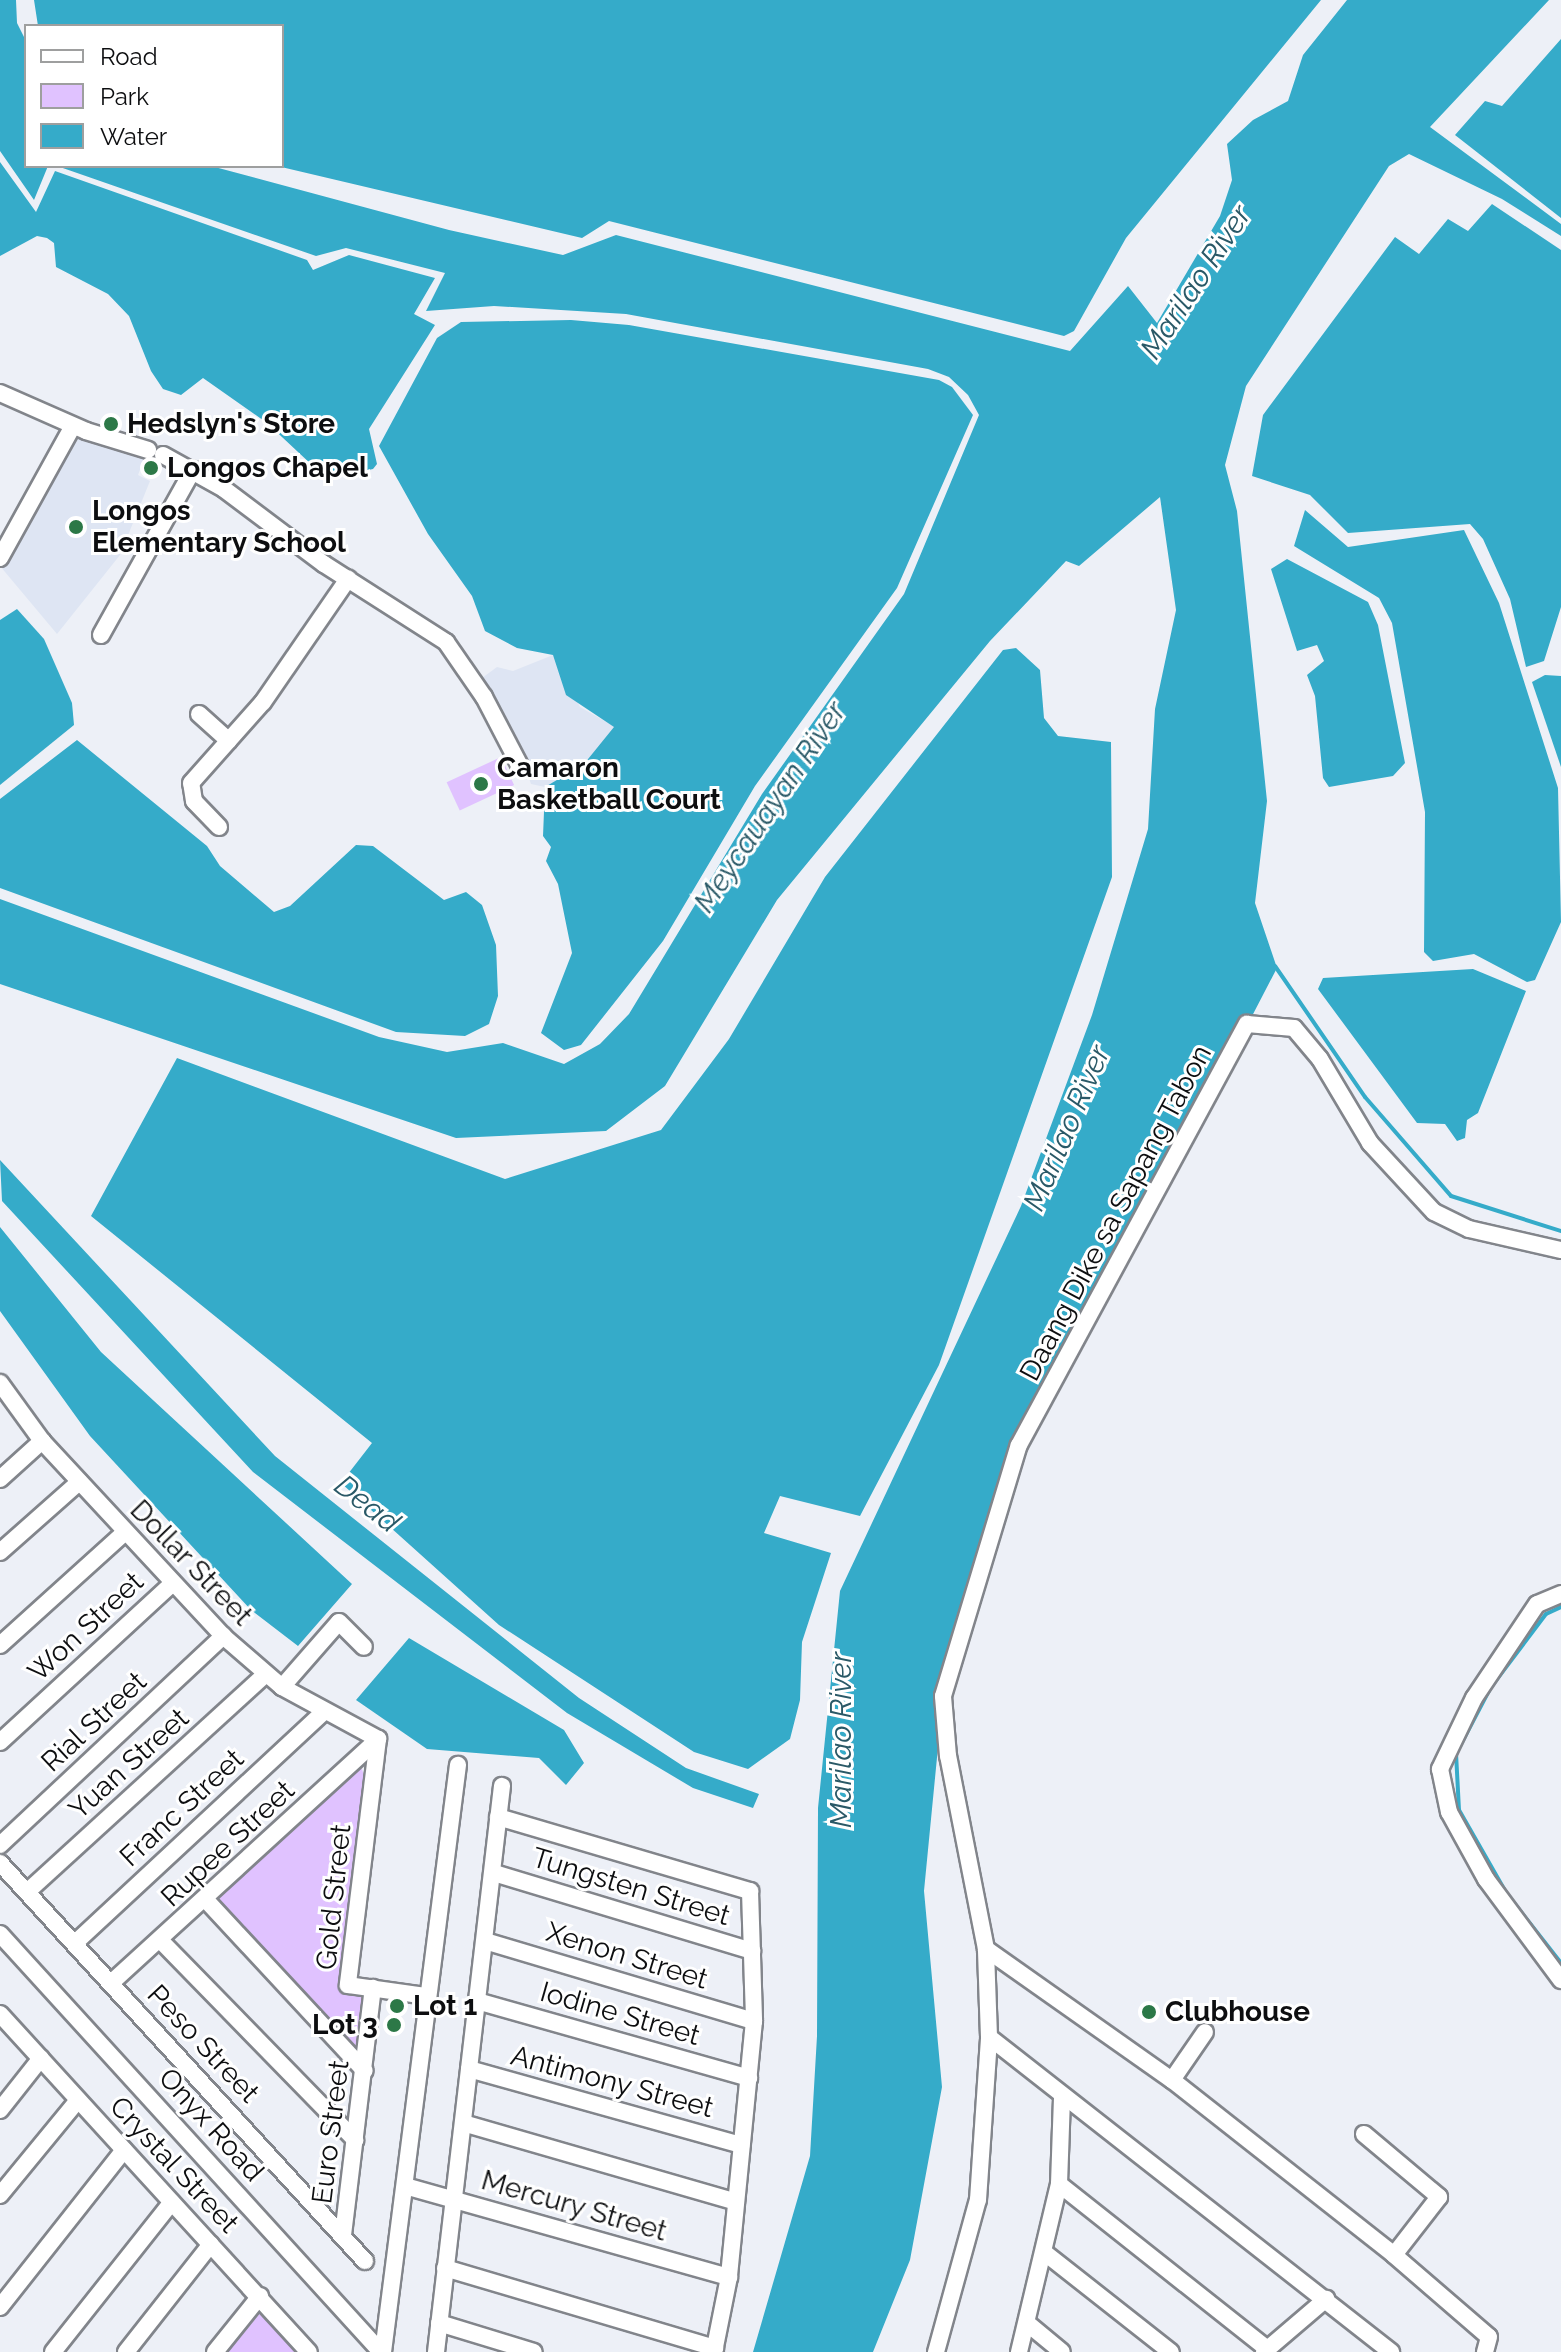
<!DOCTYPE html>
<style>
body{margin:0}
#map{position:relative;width:1561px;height:2352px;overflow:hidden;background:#edf0f7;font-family:Raleway,sans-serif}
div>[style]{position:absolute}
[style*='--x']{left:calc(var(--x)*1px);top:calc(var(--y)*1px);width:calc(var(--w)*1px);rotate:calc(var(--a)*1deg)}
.built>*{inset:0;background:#dee5f3}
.green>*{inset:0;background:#e0c2ff;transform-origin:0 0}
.water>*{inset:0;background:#35abc9}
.stream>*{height:4px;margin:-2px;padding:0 2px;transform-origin:2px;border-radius:2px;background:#35abc9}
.roads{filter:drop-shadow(2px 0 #82858b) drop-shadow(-2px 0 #82858b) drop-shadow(0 2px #82858b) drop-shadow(0 -2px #82858b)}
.minor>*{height:16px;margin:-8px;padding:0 8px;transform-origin:8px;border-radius:8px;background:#fff}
.dots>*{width:22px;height:22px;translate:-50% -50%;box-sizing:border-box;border:4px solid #fff;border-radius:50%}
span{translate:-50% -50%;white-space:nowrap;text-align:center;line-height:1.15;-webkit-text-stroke:6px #fff;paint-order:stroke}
.poi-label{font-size:28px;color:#0d0e10;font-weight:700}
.left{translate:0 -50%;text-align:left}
.right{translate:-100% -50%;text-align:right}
.street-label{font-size:28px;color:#0d0e10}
.water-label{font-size:30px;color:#2a5967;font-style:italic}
.legend{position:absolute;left:24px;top:24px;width:260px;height:144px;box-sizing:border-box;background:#fff;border:2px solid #9e9f9f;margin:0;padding:10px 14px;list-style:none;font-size:24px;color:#0d0e10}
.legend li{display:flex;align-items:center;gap:16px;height:40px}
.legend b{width:40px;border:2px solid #9e9f9f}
</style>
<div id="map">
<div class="built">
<i style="clip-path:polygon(73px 430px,146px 454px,138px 475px,150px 481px,120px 555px,57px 634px,0 566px)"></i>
<i style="clip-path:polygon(553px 655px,580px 707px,615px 727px,584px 764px,545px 787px,531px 784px,514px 735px,482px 678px,497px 667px,513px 671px)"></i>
</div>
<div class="green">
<i style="left:501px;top:757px;width:31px;height:60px;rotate:65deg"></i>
<i style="clip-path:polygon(362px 1769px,365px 1780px,339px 1990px,365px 1996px,358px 2054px,216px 1899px,351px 1771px)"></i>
<i style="clip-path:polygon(261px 2312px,297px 2352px,227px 2352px)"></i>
</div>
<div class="water">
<i style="clip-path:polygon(0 0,16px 0,17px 23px,26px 41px,26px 166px,48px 166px,34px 200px,0 151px)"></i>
<i style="clip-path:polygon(34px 0,1321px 0,1126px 238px,1074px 331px,1064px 336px,609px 221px,582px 238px,277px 166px,282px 166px,282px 26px,38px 26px)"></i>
<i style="clip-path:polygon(1347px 0,1549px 0,1430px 127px,1561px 224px,1561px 236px,1502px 199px,1409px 154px,1389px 166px,1246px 386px,1225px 465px,1237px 511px,1267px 801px,1255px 903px,1277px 968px,999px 1503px,943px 1696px,924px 1891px,942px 2087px,910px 2260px,873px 2352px,753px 2352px,810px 2156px,817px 2036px,818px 1808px,840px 1591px,1021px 1206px,1092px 1015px,1148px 829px,1155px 709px,1176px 610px,1160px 497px,1079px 566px,1066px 561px,990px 641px,777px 900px,665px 1086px,606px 1131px,456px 1138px,0 984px,0 899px,379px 1037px,447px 1052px,503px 1043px,564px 1064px,600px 1044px,629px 1014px,762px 794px,904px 594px,979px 415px,968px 395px,949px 377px,928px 369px,626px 314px,494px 306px,426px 311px,445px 273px,346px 248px,316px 256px,57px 166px,211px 166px,449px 230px,563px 255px,616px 235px,1070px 351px,1128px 286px,1157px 323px,1220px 216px,1232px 180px,1227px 144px,1253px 120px,1288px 101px,1303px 55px)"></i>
<i style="clip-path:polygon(1561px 39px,1561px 218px,1455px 135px,1485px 101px,1502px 106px)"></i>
<i style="clip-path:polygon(0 162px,36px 212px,55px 171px,307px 260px,313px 270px,349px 255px,435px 278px,414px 314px,435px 325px,369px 429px,377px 464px,373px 469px,336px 477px,313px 466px,267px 423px,203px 378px,181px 395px,163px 389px,151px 371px,129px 316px,108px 294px,56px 267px,54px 243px,47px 238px,37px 236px,0 256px)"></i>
<i style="clip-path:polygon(1492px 204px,1561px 250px,1561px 607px,1544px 661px,1526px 667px,1510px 599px,1483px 539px,1470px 524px,1348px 533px,1310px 495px,1252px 476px,1263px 415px,1395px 237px,1419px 254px,1448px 219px,1468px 231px)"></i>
<i style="clip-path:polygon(571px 320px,629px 325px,939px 380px,952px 387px,973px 415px,897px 588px,755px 786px,663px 941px,581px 1045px,564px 1050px,541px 1033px,572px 953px,558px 884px,546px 861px,551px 847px,543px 836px,545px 787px,584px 764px,614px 727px,566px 695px,553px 655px,517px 648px,485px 631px,472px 596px,428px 534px,379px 446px,437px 338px,461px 322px)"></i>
<i style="clip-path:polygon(1305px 510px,1348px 547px,1464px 530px,1499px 603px,1558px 788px,1561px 922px,1535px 980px,1527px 982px,1474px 954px,1433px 961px,1424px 952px,1425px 812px,1392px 623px,1379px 598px,1294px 546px)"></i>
<i style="clip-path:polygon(1287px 559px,1368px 602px,1378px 625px,1405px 763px,1393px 776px,1329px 787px,1323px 778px,1315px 696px,1307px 675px,1324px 661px,1317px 645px,1297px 651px,1271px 569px)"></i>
<i style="clip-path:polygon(17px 609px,44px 639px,72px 703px,74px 725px,0 785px,0 620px)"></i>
<i style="clip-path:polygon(1016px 648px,1040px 670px,1044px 718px,1058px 736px,1111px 742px,1112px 877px,939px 1365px,860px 1516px,780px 1496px,764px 1533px,831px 1553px,802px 1642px,800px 1700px,790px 1739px,748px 1769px,694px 1752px,499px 1625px,341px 1483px,372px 1443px,91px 1216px,177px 1058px,505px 1179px,661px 1130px,729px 1039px,825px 877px,1003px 650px)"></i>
<i style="clip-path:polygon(1545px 675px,1561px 676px,1561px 767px,1532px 682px)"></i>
<i style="clip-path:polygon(77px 740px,207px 846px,220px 866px,274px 912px,290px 906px,356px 845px,373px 846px,444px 900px,466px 892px,482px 905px,496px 945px,498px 996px,489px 1024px,465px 1036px,396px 1032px,0 888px,0 799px)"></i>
<i style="clip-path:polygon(1473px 969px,1526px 991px,1478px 1113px,1467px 1120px,1465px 1138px,1457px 1141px,1445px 1124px,1417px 1123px,1318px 989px,1323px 978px)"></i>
<i style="clip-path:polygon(0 1160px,275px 1456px,579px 1698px,686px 1768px,759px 1794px,753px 1808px,693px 1788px,567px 1713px,253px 1472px,2px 1201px)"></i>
<i style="clip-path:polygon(0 1227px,101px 1352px,352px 1584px,298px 1646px,251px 1610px,90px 1436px,0 1311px)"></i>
<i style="clip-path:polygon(409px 1638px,564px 1730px,584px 1763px,566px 1785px,539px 1758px,427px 1749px,356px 1700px)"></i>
</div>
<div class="stream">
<i style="--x:1275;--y:966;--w:159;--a:55.5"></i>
<i style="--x:1365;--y:1097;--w:131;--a:49"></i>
<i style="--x:1451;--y:1196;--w:115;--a:17.7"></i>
<i style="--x:1460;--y:1746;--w:67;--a:-62.3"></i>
<i style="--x:1491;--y:1687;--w:91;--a:-53"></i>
<i style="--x:1546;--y:1614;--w:17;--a:-25"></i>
<i style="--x:1456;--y:1753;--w:57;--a:87"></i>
<i style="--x:1459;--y:1810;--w:97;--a:60.3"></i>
<i style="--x:1507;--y:1894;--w:88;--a:52"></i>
</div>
<div class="roads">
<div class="minor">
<i style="--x:0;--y:393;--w:94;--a:23.8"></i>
<i style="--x:86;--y:431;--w:65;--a:17"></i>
<i style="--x:163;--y:455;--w:70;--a:29.1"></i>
<i style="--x:224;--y:489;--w:125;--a:36.9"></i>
<i style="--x:324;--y:564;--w:145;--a:32.6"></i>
<i style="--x:446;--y:642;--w:67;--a:55.4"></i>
<i style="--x:484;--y:697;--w:76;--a:62.4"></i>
<i style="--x:0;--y:558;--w:151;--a:-61.1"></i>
<i style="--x:101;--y:635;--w:189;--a:-60.9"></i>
<i style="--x:199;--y:714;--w:40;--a:42"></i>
<i style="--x:219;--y:827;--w:36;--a:-134"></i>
<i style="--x:194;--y:801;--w:18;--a:-99"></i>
<i style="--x:191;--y:783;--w:108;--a:-48.4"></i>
<i style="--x:263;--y:702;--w:150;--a:-55.4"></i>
<i style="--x:0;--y:1383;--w:72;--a:54.1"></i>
<i style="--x:42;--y:1441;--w:266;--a:47.1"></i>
<i style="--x:223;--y:1636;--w:78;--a:40.8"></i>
<i style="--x:282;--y:1687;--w:109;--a:28.4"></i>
<i style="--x:0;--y:1479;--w:57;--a:-42.1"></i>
<i style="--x:0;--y:1552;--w:106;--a:-41.5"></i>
<i style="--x:1561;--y:1594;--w:26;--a:157"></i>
<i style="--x:1537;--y:1604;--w:113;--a:123.8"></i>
<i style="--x:1474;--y:1698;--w:79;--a:115.6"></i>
<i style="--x:1440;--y:1769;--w:44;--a:78.2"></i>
<i style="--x:1449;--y:1812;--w:77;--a:61.1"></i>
<i style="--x:1486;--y:1879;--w:126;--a:53.4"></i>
<i style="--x:0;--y:1645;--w:169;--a:-42.1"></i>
<i style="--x:282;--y:1687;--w:86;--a:-48.8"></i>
<i style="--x:339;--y:1622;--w:35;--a:45"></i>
<i style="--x:378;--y:1739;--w:248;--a:97"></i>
<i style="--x:348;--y:1985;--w:79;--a:8"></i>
<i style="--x:0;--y:1742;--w:235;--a:-42.6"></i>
<i style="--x:498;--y:1817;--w:263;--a:16.4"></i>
<i style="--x:750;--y:1891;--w:130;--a:88.2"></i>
<i style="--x:754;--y:2021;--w:257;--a:95.6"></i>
<i style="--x:729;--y:2277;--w:76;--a:101.3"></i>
<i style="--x:0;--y:1845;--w:306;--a:-43.1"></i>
<i style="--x:0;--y:1863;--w:540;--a:47.48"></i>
<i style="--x:494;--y:1873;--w:270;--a:16.8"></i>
<i style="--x:27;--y:1892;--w:322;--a:-42.4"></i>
<i style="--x:206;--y:1900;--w:233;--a:47.1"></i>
<i style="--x:0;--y:1934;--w:566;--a:47.65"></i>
<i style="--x:485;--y:1941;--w:281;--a:16.6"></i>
<i style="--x:162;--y:1942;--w:277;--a:45.7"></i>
<i style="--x:75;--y:1943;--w:341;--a:-42.9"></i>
<i style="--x:986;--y:1949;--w:228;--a:35.2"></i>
<i style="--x:1172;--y:2080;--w:283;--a:38.2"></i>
<i style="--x:1394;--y:2255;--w:125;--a:40.8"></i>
<i style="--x:1489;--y:2337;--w:16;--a:105"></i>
<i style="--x:111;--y:1983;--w:362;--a:-42.4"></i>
<i style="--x:477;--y:2001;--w:283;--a:15.8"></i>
<i style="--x:0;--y:2014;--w:458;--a:47.6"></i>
<i style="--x:989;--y:2037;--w:511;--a:38.08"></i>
<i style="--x:469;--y:2069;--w:283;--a:15.6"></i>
<i style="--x:1172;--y:2080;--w:58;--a:-55.5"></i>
<i style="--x:0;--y:2110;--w:66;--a:-51.7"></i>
<i style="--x:463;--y:2123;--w:284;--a:16.1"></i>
<i style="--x:1364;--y:2134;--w:98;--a:40"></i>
<i style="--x:1439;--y:2197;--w:73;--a:127.8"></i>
<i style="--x:1059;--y:2184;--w:265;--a:38.4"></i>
<i style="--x:405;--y:2186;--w:337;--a:15.7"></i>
<i style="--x:0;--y:2195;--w:123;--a:-50.6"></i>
<i style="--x:343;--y:2235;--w:249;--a:-83.1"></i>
<i style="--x:1045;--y:2253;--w:160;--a:38.2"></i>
<i style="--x:445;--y:2268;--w:282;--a:16.5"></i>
<i style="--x:0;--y:2307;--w:200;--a:-51.7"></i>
<i style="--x:439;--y:2323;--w:99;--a:17"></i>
<i style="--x:1027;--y:2323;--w:45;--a:39.6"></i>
<i style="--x:53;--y:2352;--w:191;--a:-51.6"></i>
<i style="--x:126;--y:2352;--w:137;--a:-51.8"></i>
<i style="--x:215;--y:2352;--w:72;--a:-51.2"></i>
<i style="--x:383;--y:2352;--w:592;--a:-82.72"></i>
<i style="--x:436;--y:2352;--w:570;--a:-83.35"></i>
<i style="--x:936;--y:2352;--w:158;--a:-74.6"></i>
<i style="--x:978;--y:2200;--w:163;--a:-86.1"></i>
<i style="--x:989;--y:2037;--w:88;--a:-92"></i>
<i style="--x:986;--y:1949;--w:197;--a:-101.1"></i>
<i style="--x:948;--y:1756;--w:60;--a:-94.8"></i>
<i style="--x:943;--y:1696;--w:262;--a:-73.2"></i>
<i style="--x:1019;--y:1445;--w:479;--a:-61.6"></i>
<i style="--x:1247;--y:1024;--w:47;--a:4.9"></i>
<i style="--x:1294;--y:1028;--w:40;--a:50"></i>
<i style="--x:1320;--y:1059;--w:98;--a:59.2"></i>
<i style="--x:1370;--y:1143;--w:94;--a:47.2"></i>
<i style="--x:1434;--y:1212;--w:39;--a:26"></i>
<i style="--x:1469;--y:1229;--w:94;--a:12.9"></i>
<i style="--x:1019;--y:2352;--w:173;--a:-76.6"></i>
<i style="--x:1059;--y:2184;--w:88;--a:-88"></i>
<i style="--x:1264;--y:2352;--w:82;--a:-40.5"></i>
</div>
</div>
<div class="dots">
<i style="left:111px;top:424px;background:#2c7847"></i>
<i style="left:151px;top:468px;background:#2c7847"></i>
<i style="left:76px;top:527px;background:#2c7847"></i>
<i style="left:481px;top:784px;background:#2c7847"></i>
<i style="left:397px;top:2006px;background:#2c7847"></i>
<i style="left:1149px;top:2012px;background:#2c7847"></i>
<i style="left:394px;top:2025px;background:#2c7847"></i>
</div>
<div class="poi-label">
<span class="left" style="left:127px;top:424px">Hedslyn's Store</span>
<span class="left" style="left:167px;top:468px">Longos Chapel</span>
<span class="left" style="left:92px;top:527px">Longos<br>Elementary School</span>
<span class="left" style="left:497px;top:784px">Camaron<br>Basketball Court</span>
<span class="left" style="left:413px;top:2006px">Lot 1</span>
<span class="left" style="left:1165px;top:2012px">Clubhouse</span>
<span class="right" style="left:378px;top:2025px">Lot 3</span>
</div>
<div class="street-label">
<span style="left:1116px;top:1213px;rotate:-62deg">Daang Dike sa Sapang Tabon</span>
<span style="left:191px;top:1563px;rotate:46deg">Dollar Street</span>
<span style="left:86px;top:1627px;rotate:-43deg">Won Street</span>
<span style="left:94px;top:1722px;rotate:-43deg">Rial Street</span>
<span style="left:129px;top:1764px;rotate:-42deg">Yuan Street</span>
<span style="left:182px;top:1808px;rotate:-43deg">Franc Street</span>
<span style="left:228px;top:1844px;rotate:-43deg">Rupee Street</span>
<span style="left:631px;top:1887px;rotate:17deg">Tungsten Street</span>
<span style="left:334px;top:1897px;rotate:-84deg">Gold Street</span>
<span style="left:627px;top:1956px;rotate:17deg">Xenon Street</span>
<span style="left:620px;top:2014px;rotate:16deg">Iodine Street</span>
<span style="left:203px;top:2044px;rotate:47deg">Peso Street</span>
<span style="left:612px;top:2082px;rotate:15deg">Antimony Street</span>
<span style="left:211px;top:2125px;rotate:48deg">Onyx Road</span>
<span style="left:331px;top:2132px;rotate:-83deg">Euro Street</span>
<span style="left:174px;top:2165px;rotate:47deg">Crystal Street</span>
<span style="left:574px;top:2206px;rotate:16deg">Mercury Street</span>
</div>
<div class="water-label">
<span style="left:1196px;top:282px;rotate:-57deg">Marilao River</span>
<span style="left:770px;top:807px;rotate:-56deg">Meycauayan River</span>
<span style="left:1067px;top:1128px;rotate:-67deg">Marilao River</span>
<span style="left:367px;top:1504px;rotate:38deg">Dead</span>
<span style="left:841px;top:1740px;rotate:-90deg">Marilao River</span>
</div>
<ul class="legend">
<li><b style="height:10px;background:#fff"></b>Road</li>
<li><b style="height:22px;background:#e0c2ff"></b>Park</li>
<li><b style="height:22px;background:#35abc9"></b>Water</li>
</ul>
</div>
